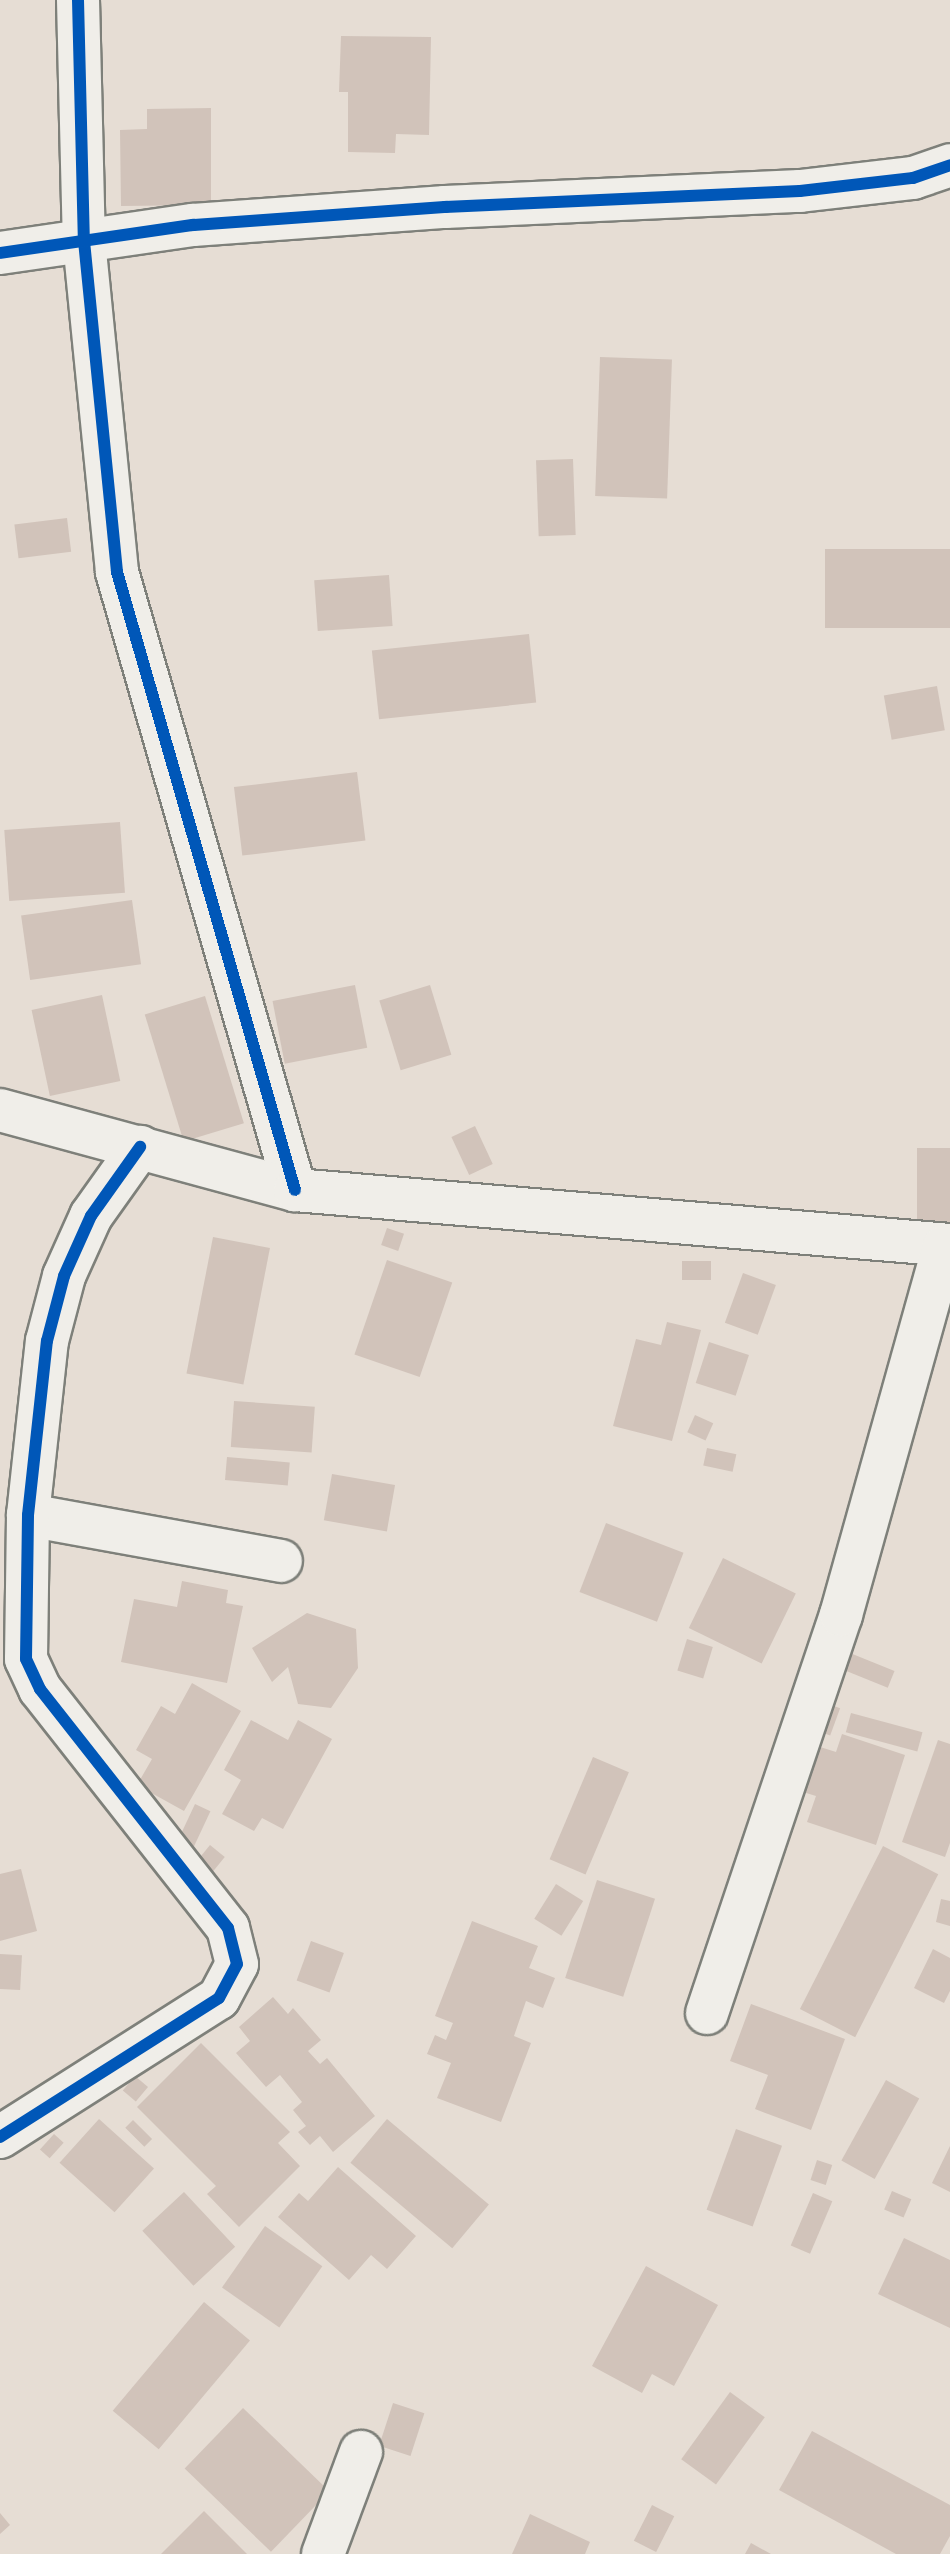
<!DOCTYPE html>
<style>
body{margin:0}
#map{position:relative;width:950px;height:2554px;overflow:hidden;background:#e6ddd4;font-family:Mynerve,sans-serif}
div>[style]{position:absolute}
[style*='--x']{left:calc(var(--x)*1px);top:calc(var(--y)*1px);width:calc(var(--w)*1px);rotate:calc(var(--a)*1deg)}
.building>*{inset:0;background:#d1c3ba;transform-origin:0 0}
.roads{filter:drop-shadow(2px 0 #7e807a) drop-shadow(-2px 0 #7e807a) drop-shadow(0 2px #7e807a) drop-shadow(0 -2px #7e807a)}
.minor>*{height:42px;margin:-21px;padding:0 21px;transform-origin:21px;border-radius:21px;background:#f0eee9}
.cycleway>*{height:12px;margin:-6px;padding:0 6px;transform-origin:6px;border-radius:6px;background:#0057b8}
span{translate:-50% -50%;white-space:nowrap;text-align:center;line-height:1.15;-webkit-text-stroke:7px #f7f3e8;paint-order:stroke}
</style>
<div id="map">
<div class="building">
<i style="clip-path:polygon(341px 36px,431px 37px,429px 135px,396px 134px,395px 153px,348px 152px,348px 92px,339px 92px)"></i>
<i style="clip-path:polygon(211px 108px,211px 205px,121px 206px,120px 130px,147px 129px,147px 109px)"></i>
<i style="left:600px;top:357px;width:72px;height:139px;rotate:2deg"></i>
<i style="left:573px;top:459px;width:76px;height:37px;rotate:88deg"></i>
<i style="left:67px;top:518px;width:34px;height:53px;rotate:83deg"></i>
<i style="left:950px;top:549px;width:79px;height:125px;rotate:90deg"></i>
<i style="left:389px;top:575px;width:51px;height:75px;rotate:86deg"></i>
<i style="left:529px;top:634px;width:69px;height:158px;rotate:84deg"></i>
<i style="left:937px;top:686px;width:45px;height:54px;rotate:80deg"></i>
<i style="left:357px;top:772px;width:69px;height:124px;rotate:83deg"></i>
<i style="left:120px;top:822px;width:71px;height:116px;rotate:86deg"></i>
<i style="left:132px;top:900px;width:65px;height:112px;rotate:82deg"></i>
<i style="left:355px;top:985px;width:64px;height:84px;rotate:79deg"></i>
<i style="left:430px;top:985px;width:73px;height:53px;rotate:73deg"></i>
<i style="left:102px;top:995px;width:88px;height:72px;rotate:78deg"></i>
<i style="left:205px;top:996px;width:133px;height:63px;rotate:73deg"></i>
<i style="left:475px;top:1126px;width:42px;height:26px;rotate:65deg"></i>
<i style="left:950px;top:1148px;width:87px;height:33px;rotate:90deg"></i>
<i style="left:387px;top:1228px;width:18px;height:18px;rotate:19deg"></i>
<i style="left:213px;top:1237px;width:58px;height:139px;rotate:11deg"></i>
<i style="left:387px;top:1260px;width:69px;height:100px;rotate:19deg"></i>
<i style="left:682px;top:1261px;width:29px;height:19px"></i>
<i style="left:743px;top:1273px;width:35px;height:53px;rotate:20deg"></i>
<i style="clip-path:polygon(667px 1322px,701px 1330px,672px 1441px,613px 1426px,636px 1339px,661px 1345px)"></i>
<i style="left:709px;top:1342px;width:42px;height:43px;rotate:18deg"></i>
<i style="left:234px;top:1401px;width:81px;height:46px;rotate:4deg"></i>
<i style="left:695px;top:1415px;width:20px;height:19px;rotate:24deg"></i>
<i style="left:707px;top:1448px;width:30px;height:18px;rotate:12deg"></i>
<i style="left:227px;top:1457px;width:63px;height:23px;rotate:5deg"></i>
<i style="left:332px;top:1474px;width:64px;height:47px;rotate:10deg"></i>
<i style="left:606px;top:1523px;width:83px;height:74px;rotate:21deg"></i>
<i style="left:723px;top:1558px;width:81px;height:78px;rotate:26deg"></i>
<i style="clip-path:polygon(182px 1581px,228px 1590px,226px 1603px,243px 1606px,227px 1683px,121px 1662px,134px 1599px,177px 1607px)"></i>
<i style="clip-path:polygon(307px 1613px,356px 1629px,358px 1668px,331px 1708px,298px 1704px,288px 1667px,272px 1682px,252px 1648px)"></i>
<i style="left:687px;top:1639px;width:27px;height:33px;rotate:17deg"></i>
<i style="left:850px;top:1653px;width:48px;height:18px;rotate:22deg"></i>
<i style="clip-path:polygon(192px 1683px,241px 1711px,184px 1811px,137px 1785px,152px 1759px,136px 1750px,161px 1706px,175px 1714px)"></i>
<i style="left:826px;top:1703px;width:15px;height:29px;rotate:20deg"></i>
<i style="left:851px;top:1713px;width:74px;height:20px;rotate:15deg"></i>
<i style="clip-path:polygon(251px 1720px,288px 1740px,298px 1720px,332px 1739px,283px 1829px,262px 1818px,254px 1831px,222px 1814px,241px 1780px,224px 1770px)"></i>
<i style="clip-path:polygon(842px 1734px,905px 1755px,876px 1845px,807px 1822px,816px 1796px,803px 1792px,817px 1746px,836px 1752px)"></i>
<i style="clip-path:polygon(938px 1740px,950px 1744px,950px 1843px,945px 1857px,902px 1842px)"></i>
<i style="left:593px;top:1757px;width:39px;height:111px;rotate:23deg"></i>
<i style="left:195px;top:1804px;width:17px;height:39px;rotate:25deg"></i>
<i style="left:210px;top:1845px;width:19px;height:23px;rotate:39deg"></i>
<i style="left:883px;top:1846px;width:62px;height:183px;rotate:27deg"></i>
<i style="clip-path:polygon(21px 1869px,37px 1931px,0 1941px,0 1874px)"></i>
<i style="left:597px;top:1880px;width:61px;height:103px;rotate:18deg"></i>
<i style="left:556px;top:1884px;width:32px;height:41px;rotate:32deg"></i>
<i style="clip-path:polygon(941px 1899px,950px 1901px,950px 1926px,936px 1922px)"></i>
<i style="clip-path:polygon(472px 1921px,538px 1946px,529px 1968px,555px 1978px,543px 2008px,526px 2001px,514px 2036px,531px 2043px,501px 2122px,437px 2098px,451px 2063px,427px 2054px,435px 2035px,446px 2040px,453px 2023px,435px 2016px)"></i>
<i style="left:311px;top:1941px;width:35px;height:42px;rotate:20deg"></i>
<i style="clip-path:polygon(933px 1949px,950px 1958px,950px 1991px,944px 2003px,914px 1988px)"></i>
<i style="left:0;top:1954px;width:22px;height:35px;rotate:3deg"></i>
<i style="clip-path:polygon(273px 1997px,288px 2014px,293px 2008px,321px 2040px,308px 2051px,320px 2064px,327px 2058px,375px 2116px,333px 2152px,320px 2136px,310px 2145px,298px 2132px,306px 2126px,293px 2110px,302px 2102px,280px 2075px,266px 2087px,236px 2053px,250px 2041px,239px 2027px)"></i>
<i style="clip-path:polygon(751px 2004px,845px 2039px,811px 2130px,755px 2109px,768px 2075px,730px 2061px)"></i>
<i style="clip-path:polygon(201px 2043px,290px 2132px,278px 2143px,300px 2166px,239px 2227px,207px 2194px,216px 2186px,137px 2107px)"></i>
<i style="left:135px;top:2076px;width:17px;height:19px;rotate:40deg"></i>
<i style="left:886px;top:2080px;width:38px;height:92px;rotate:29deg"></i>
<i style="left:99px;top:2119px;width:74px;height:59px;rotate:42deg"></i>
<i style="left:387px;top:2119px;width:133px;height:57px;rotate:40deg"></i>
<i style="left:133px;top:2120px;width:27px;height:11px;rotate:45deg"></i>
<i style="left:736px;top:2129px;width:49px;height:86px;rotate:20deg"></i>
<i style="left:54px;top:2134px;width:13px;height:21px;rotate:42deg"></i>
<i style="clip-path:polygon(950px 2146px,950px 2192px,932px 2183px)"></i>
<i style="left:817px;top:2160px;width:16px;height:21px;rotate:18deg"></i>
<i style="clip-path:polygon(338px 2167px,416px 2236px,387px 2269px,371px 2255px,349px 2280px,278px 2217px,299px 2193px,308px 2201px)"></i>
<i style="left:892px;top:2191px;width:21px;height:20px;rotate:23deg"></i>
<i style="left:184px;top:2192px;width:75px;height:57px;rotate:47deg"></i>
<i style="left:813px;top:2193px;width:21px;height:57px;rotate:23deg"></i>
<i style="left:265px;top:2226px;width:70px;height:75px;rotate:35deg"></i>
<i style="clip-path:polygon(904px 2238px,950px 2260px,950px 2328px,878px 2294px)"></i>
<i style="clip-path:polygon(646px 2266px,718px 2305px,674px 2386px,652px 2374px,642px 2393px,592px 2366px)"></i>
<i style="left:204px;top:2302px;width:60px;height:142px;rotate:40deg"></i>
<i style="left:730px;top:2392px;width:43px;height:83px;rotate:36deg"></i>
<i style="left:393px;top:2403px;width:33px;height:45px;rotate:18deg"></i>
<i style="left:243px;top:2408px;width:120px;height:84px;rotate:44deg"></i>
<i style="clip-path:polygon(812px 2431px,950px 2505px,950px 2536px,940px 2554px,896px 2554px,779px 2490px)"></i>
<i style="left:652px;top:2505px;width:25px;height:40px;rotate:27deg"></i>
<i style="clip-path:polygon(204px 2511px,247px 2554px,161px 2554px)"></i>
<i style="clip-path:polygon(0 2513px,10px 2525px,0 2534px)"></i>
<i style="clip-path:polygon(530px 2514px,590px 2542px,585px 2554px,512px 2554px)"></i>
<i style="clip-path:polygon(751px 2543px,771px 2554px,745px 2554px)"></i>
</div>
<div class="roads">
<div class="minor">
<i style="--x:78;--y:0;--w:241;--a:88.6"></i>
<i style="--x:84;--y:241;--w:333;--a:84.3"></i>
<i style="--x:117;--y:572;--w:643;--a:73.93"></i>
<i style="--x:0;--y:253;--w:195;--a:-8.3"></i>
<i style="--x:193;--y:225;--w:253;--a:-4.1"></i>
<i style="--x:445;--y:207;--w:355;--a:-2.6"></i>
<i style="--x:800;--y:191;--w:114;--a:-6.6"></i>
<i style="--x:913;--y:178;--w:39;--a:-19"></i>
<i style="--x:0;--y:1110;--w:306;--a:15.2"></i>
<i style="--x:295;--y:1190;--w:657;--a:4.8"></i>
<i style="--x:28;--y:1515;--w:257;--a:10.3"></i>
<i style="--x:707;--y:2013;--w:420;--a:-71.4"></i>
<i style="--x:841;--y:1615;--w:383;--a:-74.4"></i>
<i style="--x:0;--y:2137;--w:259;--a:-32.4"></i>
<i style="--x:219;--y:1998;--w:38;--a:-62"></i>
<i style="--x:237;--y:1964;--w:37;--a:-104"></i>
<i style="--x:228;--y:1928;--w:304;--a:-128.2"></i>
<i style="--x:40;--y:1689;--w:33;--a:-115"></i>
<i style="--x:26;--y:1659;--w:144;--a:-89.2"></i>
<i style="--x:28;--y:1515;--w:175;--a:-83.8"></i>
<i style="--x:47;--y:1341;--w:67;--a:-75.3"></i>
<i style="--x:64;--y:1276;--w:66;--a:-65.8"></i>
<i style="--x:91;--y:1216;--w:85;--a:-54.6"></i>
<i style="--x:323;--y:2554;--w:109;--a:-69.6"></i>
</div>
</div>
<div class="cycleway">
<i style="--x:78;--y:0;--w:241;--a:88.6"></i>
<i style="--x:84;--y:241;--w:333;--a:84.3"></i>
<i style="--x:117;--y:572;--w:643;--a:73.93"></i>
<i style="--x:0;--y:253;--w:195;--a:-8.3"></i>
<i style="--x:193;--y:225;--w:253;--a:-4.1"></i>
<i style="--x:445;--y:207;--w:355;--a:-2.6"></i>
<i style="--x:800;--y:191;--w:114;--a:-6.6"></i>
<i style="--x:913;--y:178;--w:39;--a:-19"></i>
<i style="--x:0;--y:2137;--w:259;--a:-32.4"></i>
<i style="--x:219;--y:1998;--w:38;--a:-62"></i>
<i style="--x:237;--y:1964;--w:37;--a:-104"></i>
<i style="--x:228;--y:1928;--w:304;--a:-128.2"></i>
<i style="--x:40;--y:1689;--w:33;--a:-115"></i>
<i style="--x:26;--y:1659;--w:144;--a:-89.2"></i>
<i style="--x:28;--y:1515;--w:175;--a:-83.8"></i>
<i style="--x:47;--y:1341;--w:67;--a:-75.3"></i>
<i style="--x:64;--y:1276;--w:66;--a:-65.8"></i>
<i style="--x:91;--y:1216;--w:85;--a:-54.6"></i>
</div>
</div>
